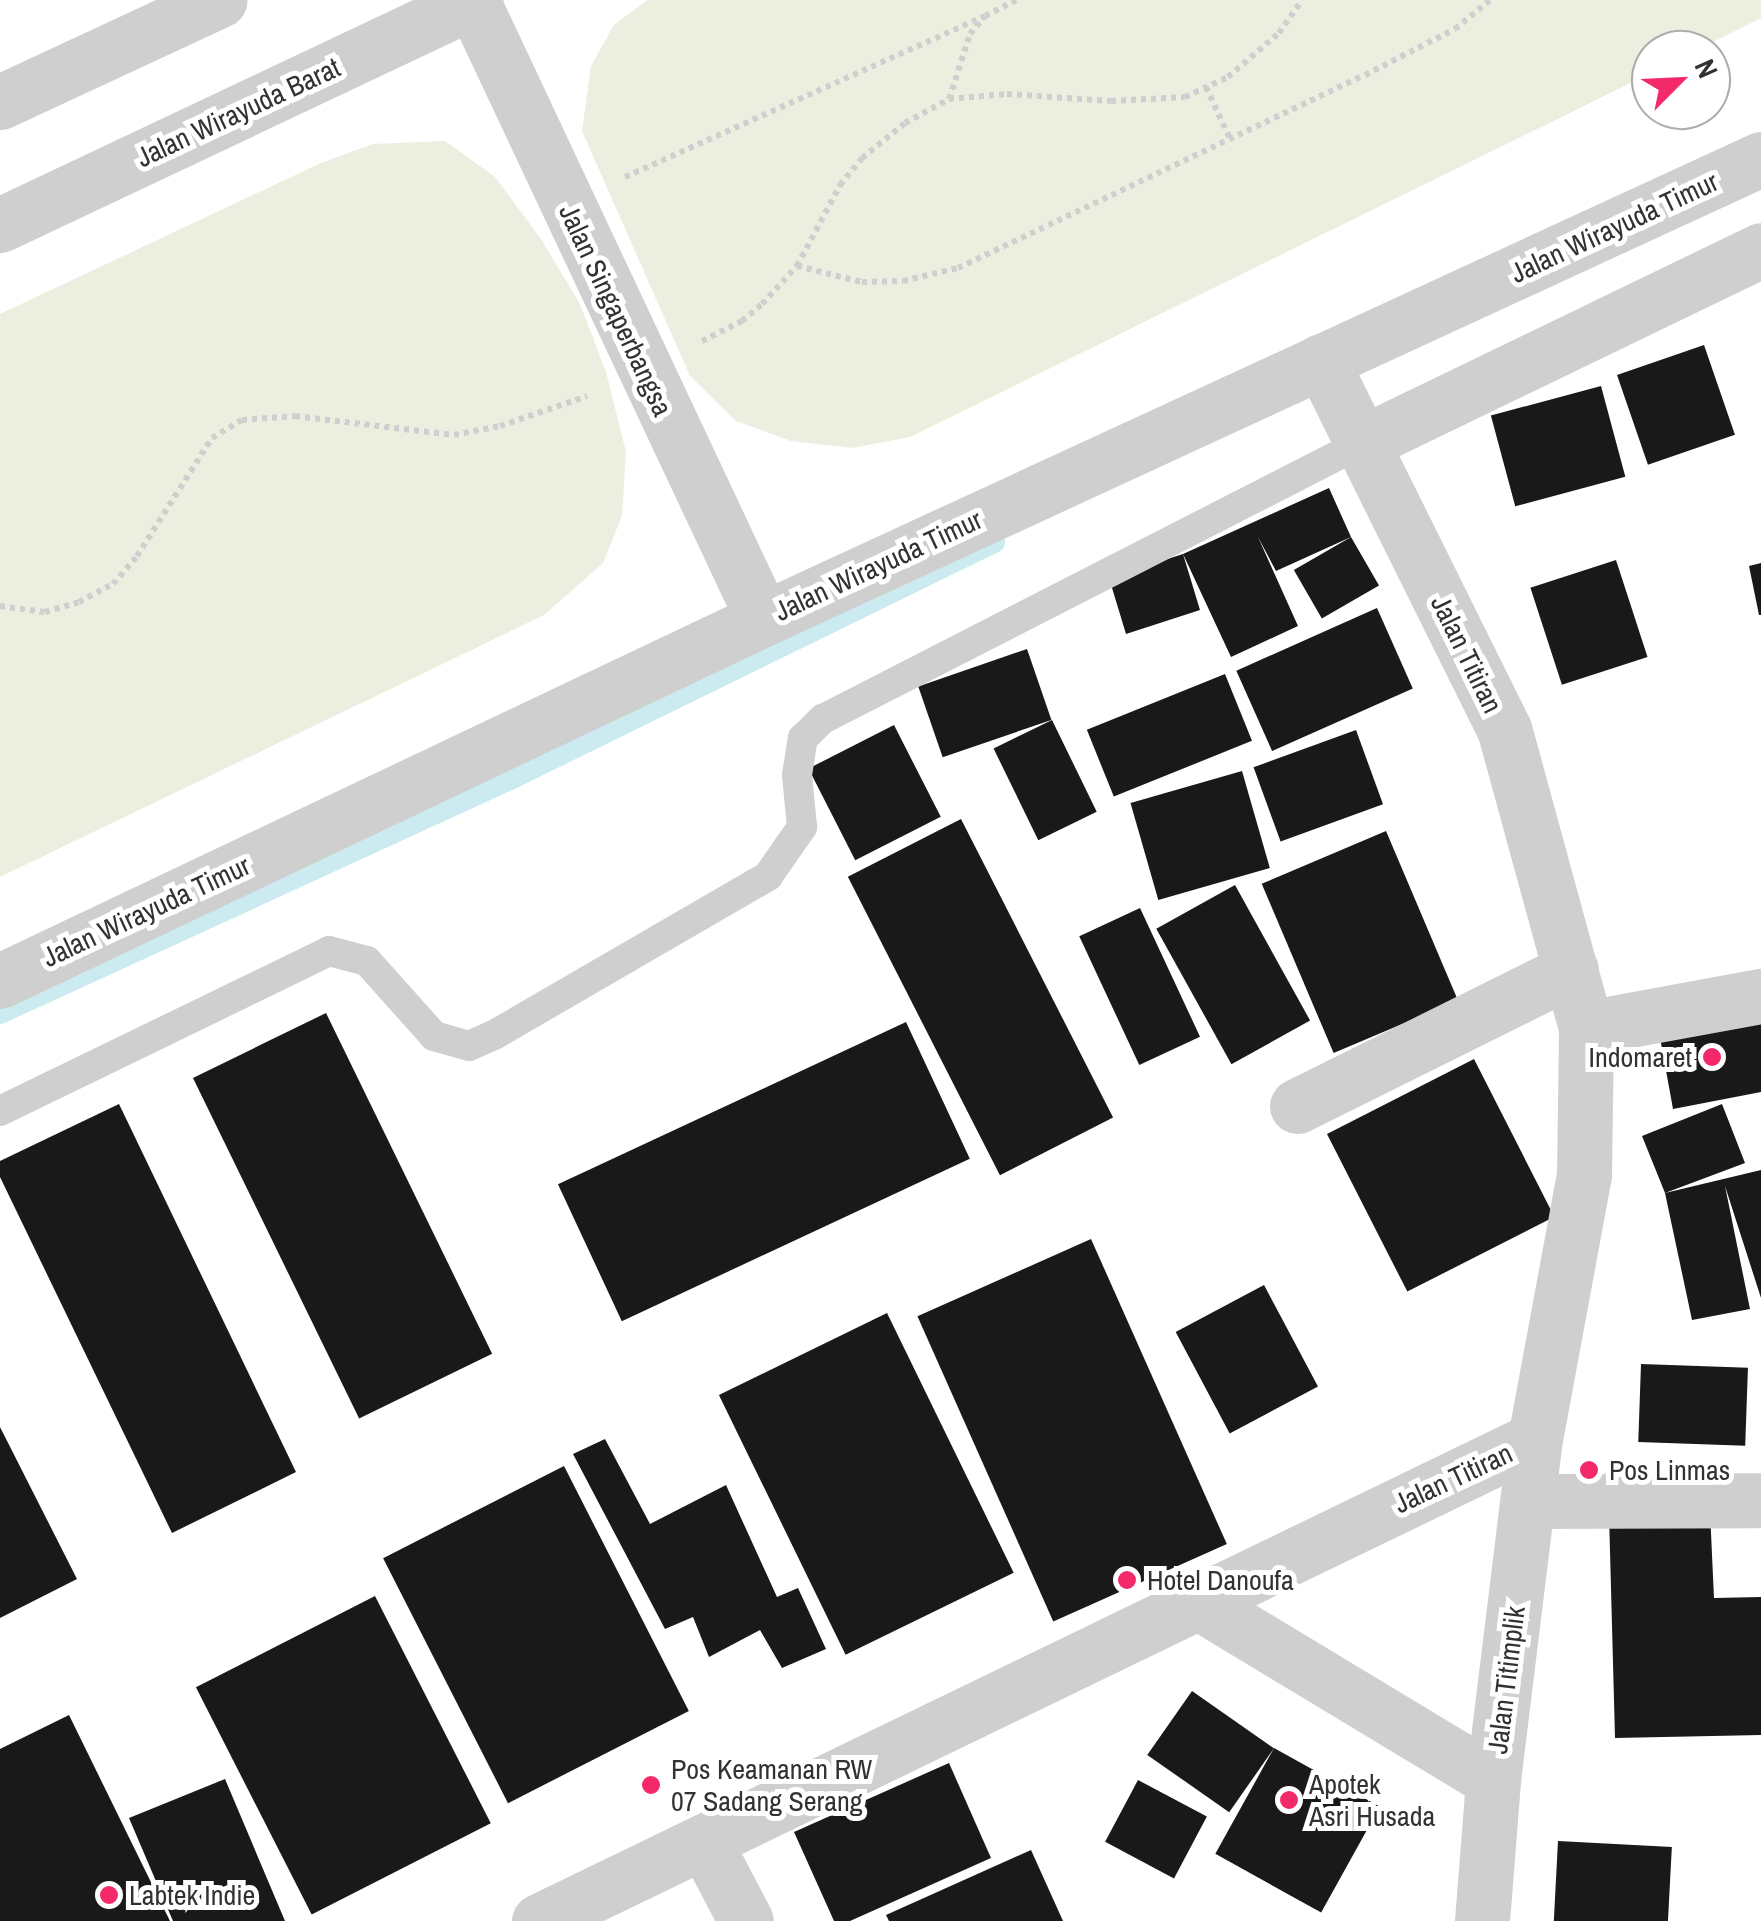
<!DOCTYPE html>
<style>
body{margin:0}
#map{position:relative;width:1761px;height:1921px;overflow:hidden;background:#fff;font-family:"Archivo Narrow",sans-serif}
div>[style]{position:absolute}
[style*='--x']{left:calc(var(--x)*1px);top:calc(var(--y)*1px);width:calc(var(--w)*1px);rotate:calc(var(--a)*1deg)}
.green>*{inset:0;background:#ecefdf}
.stream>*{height:22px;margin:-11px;padding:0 11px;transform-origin:11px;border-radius:11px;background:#cbebf0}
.building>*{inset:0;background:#191919;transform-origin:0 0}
.path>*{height:6px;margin-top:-3px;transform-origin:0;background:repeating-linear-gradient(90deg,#cfcfcf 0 5px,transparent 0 10px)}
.service>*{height:30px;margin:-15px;padding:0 15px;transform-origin:15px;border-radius:15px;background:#cfcfcf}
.minor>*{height:55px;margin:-27.5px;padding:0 27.5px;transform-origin:27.5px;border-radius:27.5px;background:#cfcfcf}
.dots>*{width:28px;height:28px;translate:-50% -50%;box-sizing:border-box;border:5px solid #fff;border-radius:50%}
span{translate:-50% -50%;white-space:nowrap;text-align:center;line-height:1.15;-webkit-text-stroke:10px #fff;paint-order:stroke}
.street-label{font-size:28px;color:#323232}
.poi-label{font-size:28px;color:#323232}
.right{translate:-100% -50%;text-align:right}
.left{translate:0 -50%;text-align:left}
.north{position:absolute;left:1631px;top:30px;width:100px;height:100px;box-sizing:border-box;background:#fff;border:2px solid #adadad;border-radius:50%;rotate:66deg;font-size:28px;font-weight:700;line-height:40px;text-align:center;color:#323232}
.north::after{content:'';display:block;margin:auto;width:35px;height:45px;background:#f42969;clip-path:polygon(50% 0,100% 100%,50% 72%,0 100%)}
</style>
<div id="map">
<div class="green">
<i style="clip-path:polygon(647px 0,1761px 0,1761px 18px,1697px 50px,1651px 50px,1651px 73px,910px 437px,852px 448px,791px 441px,736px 421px,690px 376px,582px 131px,591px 66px,614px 25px)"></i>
<i style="clip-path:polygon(445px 141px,495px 177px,541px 239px,580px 304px,606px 372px,626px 452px,622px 516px,603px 563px,544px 615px,0 877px,0 314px,321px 163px,373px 144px)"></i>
</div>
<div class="stream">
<i style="--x:0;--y:1013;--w:561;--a:-24.65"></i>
<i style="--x:510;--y:779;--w:539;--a:-26.09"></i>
</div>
<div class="building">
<i style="left:1704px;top:345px;width:95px;height:92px;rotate:71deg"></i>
<i style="left:1601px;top:386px;width:94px;height:114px;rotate:75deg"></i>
<i style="clip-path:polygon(1329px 488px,1351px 537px,1276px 571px,1258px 537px,1298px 626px,1231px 657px,1183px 554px,1200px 610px,1126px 634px,1109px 578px,1183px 554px)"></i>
<i style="left:1351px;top:537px;width:56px;height:66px;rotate:60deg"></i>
<i style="left:1616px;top:560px;width:102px;height:90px;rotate:72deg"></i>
<i style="clip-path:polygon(1761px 563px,1761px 615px,1759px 615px,1749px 566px)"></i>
<i style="left:1377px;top:608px;width:88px;height:154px;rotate:66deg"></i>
<i style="left:1027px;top:649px;width:75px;height:115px;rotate:71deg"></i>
<i style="left:1225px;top:674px;width:72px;height:149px;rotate:68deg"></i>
<i style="left:1052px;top:720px;width:102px;height:65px;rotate:64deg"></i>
<i style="left:894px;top:725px;width:103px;height:96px;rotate:63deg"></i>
<i style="left:1356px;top:730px;width:79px;height:109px;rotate:70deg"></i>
<i style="left:1242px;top:771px;width:101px;height:116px;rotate:74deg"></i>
<i style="left:961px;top:819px;width:335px;height:127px;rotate:63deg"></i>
<i style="left:1386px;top:831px;width:184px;height:135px;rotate:67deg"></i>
<i style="left:1235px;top:885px;width:155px;height:90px;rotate:61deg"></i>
<i style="left:1140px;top:908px;width:142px;height:67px;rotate:65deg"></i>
<i style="clip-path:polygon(1761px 1002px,1761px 1092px,1673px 1109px,1657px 1021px)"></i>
<i style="left:326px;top:1013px;width:379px;height:148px;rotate:64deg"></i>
<i style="left:906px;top:1022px;width:151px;height:384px;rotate:65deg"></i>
<i style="left:1474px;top:1059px;width:177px;height:165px;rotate:63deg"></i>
<i style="clip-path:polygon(119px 1104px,296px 1472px,172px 1533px,0 1177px,0 1161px)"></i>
<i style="clip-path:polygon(1722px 1104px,1745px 1163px,1665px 1193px,1761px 1170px,1761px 1298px,1725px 1186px,1750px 1309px,1692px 1320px,1665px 1193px,1642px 1136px)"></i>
<i style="left:1091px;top:1239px;width:334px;height:190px;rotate:66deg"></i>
<i style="left:1264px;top:1285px;width:115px;height:100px;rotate:62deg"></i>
<i style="left:887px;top:1313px;width:289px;height:187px;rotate:64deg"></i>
<i style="left:1641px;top:1364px;width:107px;height:78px;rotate:2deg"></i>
<i style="clip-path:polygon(0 1427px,77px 1579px,0 1618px)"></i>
<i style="clip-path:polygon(605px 1439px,650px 1524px,726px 1485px,777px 1597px,798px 1588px,826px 1649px,782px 1668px,760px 1630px,709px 1657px,693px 1617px,665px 1629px,573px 1454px)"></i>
<i style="left:564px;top:1466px;width:275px;height:203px;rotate:63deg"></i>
<i style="clip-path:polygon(1710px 1511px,1714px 1598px,1761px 1597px,1761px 1735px,1615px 1738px,1609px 1514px)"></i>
<i style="left:375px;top:1596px;width:255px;height:201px;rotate:63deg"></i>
<i style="left:1192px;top:1691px;width:100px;height:78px;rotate:35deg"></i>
<i style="clip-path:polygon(69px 1715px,170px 1921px,0 1921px,0 1749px)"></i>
<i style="left:1274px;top:1748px;width:121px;height:121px;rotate:29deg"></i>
<i style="clip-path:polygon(949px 1763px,991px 1858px,850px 1921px,834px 1921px,794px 1832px)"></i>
<i style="clip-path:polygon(225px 1779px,285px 1921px,173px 1921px,129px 1818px)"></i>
<i style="left:1138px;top:1780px;width:78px;height:70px;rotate:28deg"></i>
<i style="left:1558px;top:1841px;width:114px;height:80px;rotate:3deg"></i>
<i style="clip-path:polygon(1031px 1850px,1063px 1921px,889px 1921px,886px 1915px)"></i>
</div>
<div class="path">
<i style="--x:1206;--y:87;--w:57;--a:65.2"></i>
<i style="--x:949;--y:99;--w:68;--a:-72.1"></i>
<i style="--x:970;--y:34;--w:23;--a:-50"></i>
<i style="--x:985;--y:16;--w:35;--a:-27"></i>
<i style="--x:625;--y:177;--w:394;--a:-24.1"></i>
<i style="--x:797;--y:266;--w:67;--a:13.8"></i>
<i style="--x:862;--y:282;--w:41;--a:-1.4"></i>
<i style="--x:903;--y:281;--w:57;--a:-13.3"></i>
<i style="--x:958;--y:268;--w:450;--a:-25.4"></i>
<i style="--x:1365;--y:75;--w:101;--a:-27.1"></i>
<i style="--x:1455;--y:29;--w:45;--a:-39.6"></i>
<i style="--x:702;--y:341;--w:45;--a:-26.6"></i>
<i style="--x:742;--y:321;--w:26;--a:-40"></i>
<i style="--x:762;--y:304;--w:52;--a:-47.4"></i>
<i style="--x:797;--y:266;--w:92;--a:-62"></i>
<i style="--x:840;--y:185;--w:35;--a:-51"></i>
<i style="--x:862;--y:158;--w:55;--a:-39.1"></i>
<i style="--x:905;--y:123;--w:50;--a:-28.6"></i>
<i style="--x:949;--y:99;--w:58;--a:-4.9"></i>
<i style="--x:1007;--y:94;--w:104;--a:3.9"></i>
<i style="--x:1111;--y:101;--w:74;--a:-3.1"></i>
<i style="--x:1185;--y:97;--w:47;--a:-24.9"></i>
<i style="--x:1228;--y:77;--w:67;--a:-40.8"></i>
<i style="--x:1279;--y:33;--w:40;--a:-55.1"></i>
<i style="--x:0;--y:606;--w:45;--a:7.6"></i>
<i style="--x:45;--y:612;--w:35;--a:-16"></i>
<i style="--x:79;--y:602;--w:38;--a:-28"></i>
<i style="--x:113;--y:584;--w:37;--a:-49"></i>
<i style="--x:137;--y:556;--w:140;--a:-57.6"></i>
<i style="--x:212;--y:438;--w:35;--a:-31"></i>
<i style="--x:242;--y:420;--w:53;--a:-4.3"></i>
<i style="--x:295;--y:416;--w:160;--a:6.8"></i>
<i style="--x:454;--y:435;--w:47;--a:-11.1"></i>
<i style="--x:500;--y:426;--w:92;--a:-19"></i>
</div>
<div class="service">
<i style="--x:0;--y:1111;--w:366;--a:-25.9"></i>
<i style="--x:329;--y:951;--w:39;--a:15"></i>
<i style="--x:367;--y:961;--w:101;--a:48.2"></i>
<i style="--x:434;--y:1036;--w:36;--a:16"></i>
<i style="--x:469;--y:1046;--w:27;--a:-24"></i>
<i style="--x:494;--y:1035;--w:317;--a:-30.1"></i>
<i style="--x:768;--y:876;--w:60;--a:-55.2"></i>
<i style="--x:802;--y:827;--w:52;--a:-95.5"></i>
<i style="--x:797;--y:775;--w:37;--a:-81"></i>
<i style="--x:803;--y:738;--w:28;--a:-44"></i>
<i style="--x:823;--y:719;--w:606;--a:-27.12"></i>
</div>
<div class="minor">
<i style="--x:472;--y:0;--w:684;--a:64.82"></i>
<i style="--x:0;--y:102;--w:242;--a:-24.9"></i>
<i style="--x:0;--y:225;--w:526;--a:-25.3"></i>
<i style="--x:1362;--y:443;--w:443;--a:-25.8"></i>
<i style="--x:0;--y:981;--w:845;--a:-25.38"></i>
<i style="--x:763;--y:619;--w:1099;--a:-24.75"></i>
<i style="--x:1586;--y:1028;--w:178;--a:-10.4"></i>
<i style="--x:1297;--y:1106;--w:306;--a:-26.4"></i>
<i style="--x:1528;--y:1501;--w:233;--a:-0.2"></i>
<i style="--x:1196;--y:1601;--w:347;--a:31.1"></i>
<i style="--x:704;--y:1841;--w:90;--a:62.3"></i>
<i style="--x:539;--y:1921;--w:1106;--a:-25.82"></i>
<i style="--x:1535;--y:1439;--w:269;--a:-79.5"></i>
<i style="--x:1584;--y:1175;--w:147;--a:-89.2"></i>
<i style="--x:1586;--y:1028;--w:310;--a:-105.3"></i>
<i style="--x:1504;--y:729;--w:411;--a:-116.4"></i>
<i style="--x:1482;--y:1921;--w:141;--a:-85.5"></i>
<i style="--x:1493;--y:1780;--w:344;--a:-83"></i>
</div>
<div class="dots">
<i style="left:1712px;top:1057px;background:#f42969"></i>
<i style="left:1589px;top:1470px;background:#f42969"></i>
<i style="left:1127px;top:1580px;background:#f42969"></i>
<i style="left:651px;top:1785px;background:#f42969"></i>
<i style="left:1289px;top:1800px;background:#f42969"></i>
<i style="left:109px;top:1895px;background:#f42969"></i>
</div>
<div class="street-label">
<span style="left:238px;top:112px;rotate:-25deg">Jalan Wirayuda Barat</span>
<span style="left:1614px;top:227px;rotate:-25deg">Jalan Wirayuda Timur</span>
<span style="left:616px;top:310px;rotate:65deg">Jalan Singaperbangsa</span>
<span style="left:878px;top:565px;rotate:-25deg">Jalan Wirayuda Timur</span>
<span style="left:1467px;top:654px;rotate:64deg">Jalan Titiran</span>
<span style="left:146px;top:911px;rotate:-25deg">Jalan Wirayuda Timur</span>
<span style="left:1453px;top:1478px;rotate:-25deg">Jalan Titiran</span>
<span style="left:1506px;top:1680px;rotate:-83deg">Jalan Titimplik</span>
</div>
<div class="poi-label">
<span class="right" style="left:1692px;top:1057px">Indomaret</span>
<span class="left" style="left:1609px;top:1470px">Pos Linmas</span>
<span class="left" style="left:1147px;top:1580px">Hotel Danoufa</span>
<span class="left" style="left:671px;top:1785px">Pos Keamanan RW<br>07 Sadang Serang</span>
<span class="left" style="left:1309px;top:1800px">Apotek<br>Asri Husada</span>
<span class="left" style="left:129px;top:1895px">Labtek Indie</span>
</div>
<div class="north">N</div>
</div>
